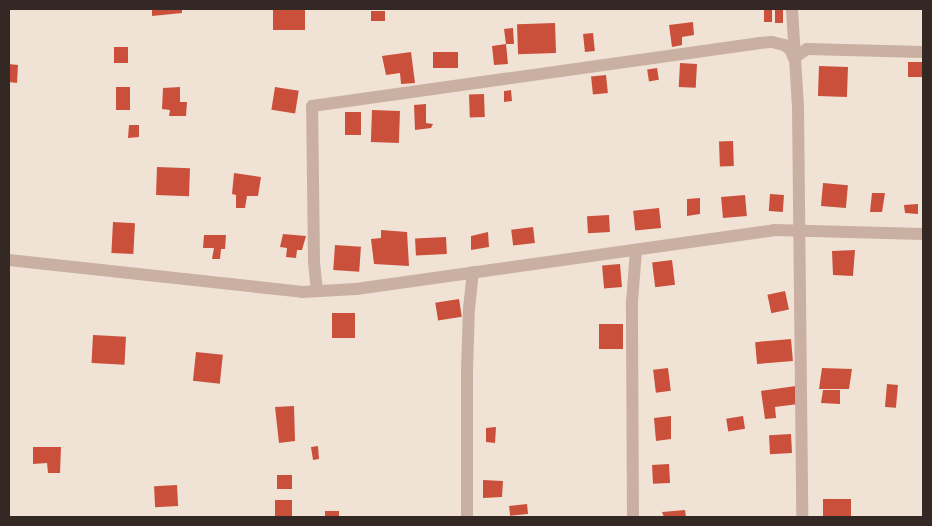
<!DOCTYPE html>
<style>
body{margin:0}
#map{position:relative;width:932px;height:526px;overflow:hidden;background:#f1e2d6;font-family:"DM Sans",sans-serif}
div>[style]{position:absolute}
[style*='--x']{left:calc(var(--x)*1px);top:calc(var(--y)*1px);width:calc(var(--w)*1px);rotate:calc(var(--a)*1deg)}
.building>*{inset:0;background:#ca503b;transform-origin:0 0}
.minor>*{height:12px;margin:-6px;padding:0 6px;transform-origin:6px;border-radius:6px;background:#c9b0a2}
span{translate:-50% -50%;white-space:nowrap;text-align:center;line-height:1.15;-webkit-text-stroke:4px #f9ece2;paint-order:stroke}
.frame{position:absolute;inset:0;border:10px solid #342825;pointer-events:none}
</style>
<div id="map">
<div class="building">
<i style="clip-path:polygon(152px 9px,182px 9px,182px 13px,152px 16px)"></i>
<i style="left:273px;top:9px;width:32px;height:21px"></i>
<i style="left:764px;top:9px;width:8px;height:13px"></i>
<i style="left:775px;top:9px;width:8px;height:14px"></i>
<i style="left:371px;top:11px;width:14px;height:10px"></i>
<i style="clip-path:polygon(693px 22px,694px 35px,682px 37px,682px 45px,672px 47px,669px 25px)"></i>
<i style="left:555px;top:23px;width:30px;height:38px;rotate:88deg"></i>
<i style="clip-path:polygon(513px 28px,514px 44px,506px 44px,508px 64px,494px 65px,492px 46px,506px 44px,504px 29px)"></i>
<i style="left:593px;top:33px;width:18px;height:10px;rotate:84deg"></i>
<i style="left:114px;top:47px;width:14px;height:16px"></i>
<i style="clip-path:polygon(411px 52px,415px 83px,401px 84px,400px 73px,386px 75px,382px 56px)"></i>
<i style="left:458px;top:52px;width:16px;height:25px;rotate:90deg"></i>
<i style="left:908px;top:62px;width:15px;height:15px"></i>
<i style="left:680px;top:63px;width:17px;height:24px;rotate:3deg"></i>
<i style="clip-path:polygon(9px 64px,18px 65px,17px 83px,9px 82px)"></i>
<i style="left:819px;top:66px;width:29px;height:30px;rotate:2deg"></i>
<i style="left:657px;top:68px;width:12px;height:10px;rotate:81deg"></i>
<i style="left:606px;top:75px;width:18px;height:15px;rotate:84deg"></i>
<i style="left:116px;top:87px;width:14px;height:23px"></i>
<i style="clip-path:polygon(180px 87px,180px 102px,187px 102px,186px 116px,169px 116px,170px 110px,162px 109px,163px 88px)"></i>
<i style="left:275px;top:87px;width:24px;height:23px;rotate:9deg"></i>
<i style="clip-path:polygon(511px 90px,512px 101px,504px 102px,504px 91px)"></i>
<i style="left:484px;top:94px;width:23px;height:15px;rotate:88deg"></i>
<i style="clip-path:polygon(426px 104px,426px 123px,433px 124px,431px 128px,415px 130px,414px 105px)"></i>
<i style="left:372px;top:110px;width:28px;height:32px;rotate:2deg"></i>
<i style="left:345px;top:112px;width:16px;height:23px"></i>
<i style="clip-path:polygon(129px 125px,139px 125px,139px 137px,128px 138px)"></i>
<i style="left:733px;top:141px;width:25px;height:14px;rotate:88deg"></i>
<i style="left:157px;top:167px;width:33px;height:28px;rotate:2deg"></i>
<i style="clip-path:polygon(234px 173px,261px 177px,258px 196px,247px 196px,245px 208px,236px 208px,236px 195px,232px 194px)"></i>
<i style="left:823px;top:183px;width:25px;height:23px;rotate:5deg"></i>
<i style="clip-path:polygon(872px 193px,885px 193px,882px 212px,870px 212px)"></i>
<i style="left:770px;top:194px;width:14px;height:17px;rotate:4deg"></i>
<i style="left:745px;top:195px;width:21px;height:24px;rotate:85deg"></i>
<i style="clip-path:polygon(700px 198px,700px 214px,687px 216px,687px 199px)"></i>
<i style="clip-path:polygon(918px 204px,918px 214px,905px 213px,904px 205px)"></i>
<i style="left:659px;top:208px;width:20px;height:26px;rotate:84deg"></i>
<i style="left:609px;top:215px;width:17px;height:22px;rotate:87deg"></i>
<i style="left:113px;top:222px;width:22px;height:31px;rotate:3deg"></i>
<i style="left:533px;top:227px;width:16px;height:22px;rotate:83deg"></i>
<i style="clip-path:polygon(381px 230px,407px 232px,409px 266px,374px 264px,371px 239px,381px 238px)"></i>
<i style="clip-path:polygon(488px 232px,489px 247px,471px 250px,471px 236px)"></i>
<i style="clip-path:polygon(283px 234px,306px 236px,302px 250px,297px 250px,296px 258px,286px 257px,287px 248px,280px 247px)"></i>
<i style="clip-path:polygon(204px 235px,226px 235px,225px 249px,221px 249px,220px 259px,212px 259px,214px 248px,203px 248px)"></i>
<i style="left:446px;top:237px;width:17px;height:31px;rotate:87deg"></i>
<i style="left:335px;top:245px;width:26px;height:25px;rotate:4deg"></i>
<i style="clip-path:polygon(855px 250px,853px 276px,833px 275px,832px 251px)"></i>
<i style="left:672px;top:260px;width:25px;height:20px;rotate:83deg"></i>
<i style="left:620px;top:264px;width:23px;height:18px;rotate:85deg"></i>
<i style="left:785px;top:291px;width:19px;height:18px;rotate:78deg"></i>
<i style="left:459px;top:299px;width:18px;height:24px;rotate:81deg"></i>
<i style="left:355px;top:313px;width:25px;height:23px;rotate:90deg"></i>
<i style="left:623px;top:324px;width:25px;height:24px;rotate:90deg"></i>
<i style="left:93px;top:335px;width:33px;height:28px;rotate:3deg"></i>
<i style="left:791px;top:339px;width:22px;height:36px;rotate:85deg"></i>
<i style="left:196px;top:352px;width:27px;height:29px;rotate:6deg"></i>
<i style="left:668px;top:368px;width:23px;height:15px;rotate:83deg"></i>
<i style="clip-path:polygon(822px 368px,852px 369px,849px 389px,819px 389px)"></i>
<i style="left:887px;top:384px;width:11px;height:23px;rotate:5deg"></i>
<i style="clip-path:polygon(796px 386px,798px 404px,775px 407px,776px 418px,765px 419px,761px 391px)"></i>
<i style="clip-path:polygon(823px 390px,840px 390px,840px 404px,821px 403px)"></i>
<i style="clip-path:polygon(294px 406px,295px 441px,279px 443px,275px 407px)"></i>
<i style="clip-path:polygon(671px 416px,671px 439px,656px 441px,654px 418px)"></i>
<i style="left:743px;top:416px;width:13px;height:17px;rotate:81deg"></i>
<i style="clip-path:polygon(496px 427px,495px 443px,486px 442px,486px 428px)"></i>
<i style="left:791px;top:434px;width:19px;height:22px;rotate:87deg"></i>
<i style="clip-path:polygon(318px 446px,319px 459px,313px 460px,311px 447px)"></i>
<i style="clip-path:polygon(33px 447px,61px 447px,60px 473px,48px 473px,47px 463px,33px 464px)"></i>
<i style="left:669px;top:464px;width:19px;height:17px;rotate:87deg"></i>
<i style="left:277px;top:475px;width:15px;height:14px"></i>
<i style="clip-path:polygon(483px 480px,503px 481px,502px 497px,483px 498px)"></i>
<i style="left:177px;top:485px;width:21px;height:23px;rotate:87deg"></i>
<i style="left:851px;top:499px;width:18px;height:28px;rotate:90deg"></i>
<i style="left:275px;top:500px;width:17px;height:17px"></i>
<i style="left:527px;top:504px;width:10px;height:18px;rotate:84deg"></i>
<i style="clip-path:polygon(685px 510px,686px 517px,664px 517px,662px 512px)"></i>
<i style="left:325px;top:511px;width:14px;height:6px"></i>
</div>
<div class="minor">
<i style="--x:792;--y:9;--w:97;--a:86.5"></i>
<i style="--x:798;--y:106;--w:411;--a:89.4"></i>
<i style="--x:794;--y:58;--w:16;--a:-35"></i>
<i style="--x:807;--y:49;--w:116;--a:1.5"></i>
<i style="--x:9;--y:260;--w:295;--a:6.2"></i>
<i style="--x:302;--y:292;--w:54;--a:-3.2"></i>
<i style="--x:356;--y:289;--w:422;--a:-8"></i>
<i style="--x:774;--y:230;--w:149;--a:1.5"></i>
<i style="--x:317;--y:291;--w:29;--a:-96"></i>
<i style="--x:314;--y:262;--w:156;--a:-90.7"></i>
<i style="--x:312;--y:106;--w:451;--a:-8"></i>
<i style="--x:759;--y:43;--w:13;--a:-4"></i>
<i style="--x:772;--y:42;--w:12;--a:14"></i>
<i style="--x:784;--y:45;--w:7;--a:34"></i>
<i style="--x:790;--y:49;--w:10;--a:66"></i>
<i style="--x:467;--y:517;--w:146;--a:-90"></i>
<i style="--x:467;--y:371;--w:62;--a:-88.2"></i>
<i style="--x:469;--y:309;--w:37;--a:-84"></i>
<i style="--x:633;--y:517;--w:215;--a:-90.3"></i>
<i style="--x:632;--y:302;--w:52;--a:-85.6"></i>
</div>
<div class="frame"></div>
</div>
